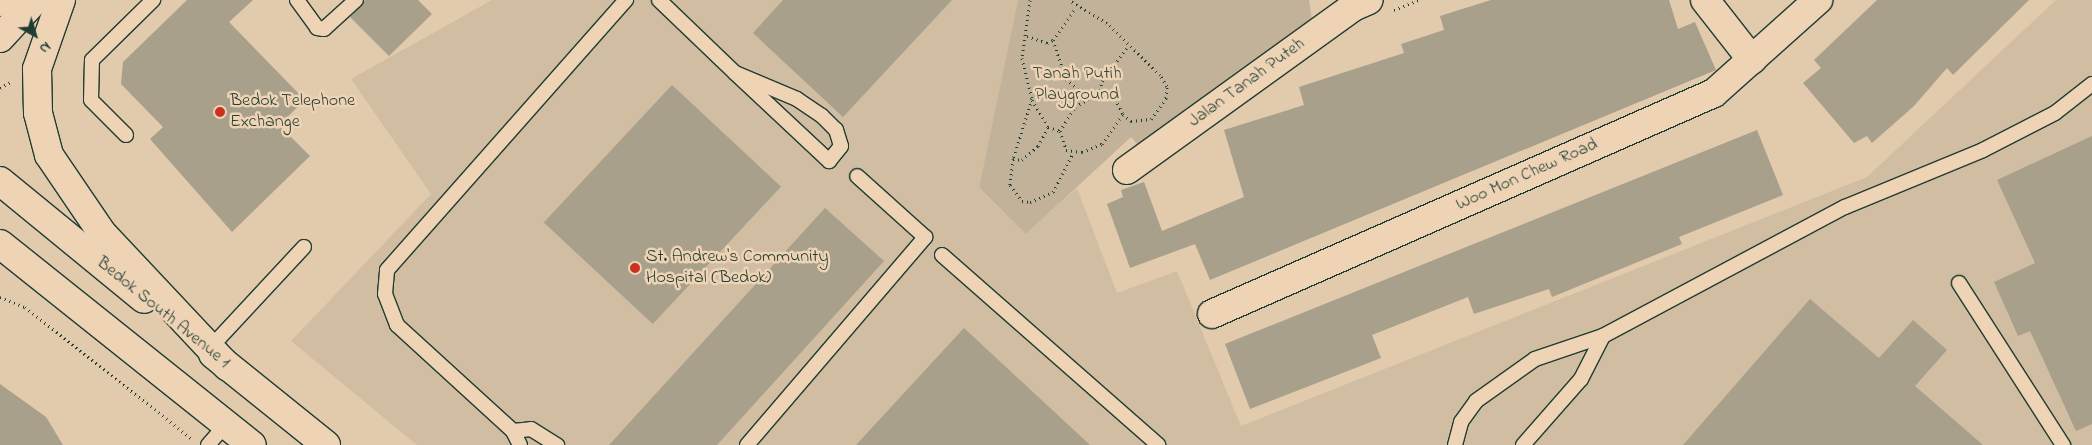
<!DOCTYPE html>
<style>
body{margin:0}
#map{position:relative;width:2092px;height:445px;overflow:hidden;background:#e2caad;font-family:"Indie Flower",sans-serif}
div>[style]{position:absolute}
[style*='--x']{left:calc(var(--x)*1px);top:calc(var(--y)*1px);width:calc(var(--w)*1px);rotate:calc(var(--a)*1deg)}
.built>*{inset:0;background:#d1bda2}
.green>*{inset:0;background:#c1b299}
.building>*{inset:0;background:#a8a08a;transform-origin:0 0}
.path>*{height:3px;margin-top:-1.5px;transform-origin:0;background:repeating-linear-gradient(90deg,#1f3d34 0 1px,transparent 0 5px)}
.roads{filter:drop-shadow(1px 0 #1f3d34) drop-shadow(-1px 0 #1f3d34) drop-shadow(0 1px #1f3d34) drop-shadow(0 -1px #1f3d34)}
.lane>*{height:14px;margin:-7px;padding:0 7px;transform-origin:7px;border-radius:7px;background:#eed3b5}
.street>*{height:28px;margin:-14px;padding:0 14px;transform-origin:14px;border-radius:14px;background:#eed3b5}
.secondary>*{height:28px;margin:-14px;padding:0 14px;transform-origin:14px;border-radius:14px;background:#eed3b5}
.primary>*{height:28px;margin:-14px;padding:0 14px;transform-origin:14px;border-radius:14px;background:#eed3b5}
.dots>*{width:14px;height:14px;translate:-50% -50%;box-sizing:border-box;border:2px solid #eed3b5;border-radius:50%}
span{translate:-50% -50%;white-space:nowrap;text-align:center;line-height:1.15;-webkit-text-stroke:5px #eed3b5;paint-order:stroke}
.park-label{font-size:18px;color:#2f493e}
.street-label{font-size:18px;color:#1f3d34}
.poi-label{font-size:18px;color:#1f3d34}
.left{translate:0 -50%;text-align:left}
.north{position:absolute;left:10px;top:10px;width:50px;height:50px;-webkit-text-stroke:4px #eed3b5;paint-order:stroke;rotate:141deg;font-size:14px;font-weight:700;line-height:20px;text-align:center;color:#1f3d34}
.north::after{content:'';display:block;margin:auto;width:18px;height:22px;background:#1f3d34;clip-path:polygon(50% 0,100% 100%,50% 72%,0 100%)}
</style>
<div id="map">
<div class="built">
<i style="clip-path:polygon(492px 0,1018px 0,979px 189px,1026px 234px,1077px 188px,1117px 293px,1177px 271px,1241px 426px,1867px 177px,2056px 0,2092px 0,2092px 445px,417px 445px,291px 341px,431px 194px,351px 79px)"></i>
</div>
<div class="green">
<i style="clip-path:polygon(1018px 0,1309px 0,1312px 21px,1139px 146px,1131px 137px,1026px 234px,979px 188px)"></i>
</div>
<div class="building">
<i style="clip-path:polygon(187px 0,253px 0,229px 22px,305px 100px,279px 125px,310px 156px,232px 232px,150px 139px,163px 127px,121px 84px,123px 62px)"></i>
<i style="clip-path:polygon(365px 0,418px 0,432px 14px,389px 56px,350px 17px)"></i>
<i style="clip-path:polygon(783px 0,952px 0,843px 117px,753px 33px)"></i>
<i style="clip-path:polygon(1491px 0,1669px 0,1678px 29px,1695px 22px,1716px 70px,1210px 280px,1195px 244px,1130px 268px,1107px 204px,1123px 197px,1121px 190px,1144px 182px,1162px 231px,1244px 197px,1224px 130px,1304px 105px,1299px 87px,1404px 53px,1401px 44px,1444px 30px,1440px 16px)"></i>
<i style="clip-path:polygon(1877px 0,2029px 0,1953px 75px,1947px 68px,1914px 106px,1872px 143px,1867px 136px,1854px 143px,1803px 83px,1821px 68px,1814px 60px)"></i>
<i style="left:672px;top:85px;width:149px;height:188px;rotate:43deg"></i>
<i style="clip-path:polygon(1757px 130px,1783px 195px,1679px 237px,1682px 244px,1552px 297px,1549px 289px,1474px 314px,1468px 297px,1372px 335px,1381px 358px,1250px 409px,1225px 344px)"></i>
<i style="clip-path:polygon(2092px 136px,2092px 424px,2076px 431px,2030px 331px,2018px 336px,1994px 282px,2035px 263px,1997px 180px)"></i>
<i style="clip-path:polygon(825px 208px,884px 261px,717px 445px,609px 445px)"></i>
<i style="clip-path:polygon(1810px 299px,1879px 358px,1913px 320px,1947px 350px,1915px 386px,1983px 445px,1683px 445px)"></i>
<i style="clip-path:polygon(964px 328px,1090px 445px,856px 445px)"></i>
<i style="clip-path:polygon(0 384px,46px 417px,63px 445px,0 445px)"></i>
</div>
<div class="path">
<i style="--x:1030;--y:0;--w:59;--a:97.9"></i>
<i style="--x:1022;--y:58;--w:42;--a:76.3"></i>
<i style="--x:1032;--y:99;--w:63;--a:107.6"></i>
<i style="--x:1013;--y:159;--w:9;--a:6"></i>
<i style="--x:1022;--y:160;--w:21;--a:-41"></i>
<i style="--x:1038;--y:146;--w:21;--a:-62"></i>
<i style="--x:1048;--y:127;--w:13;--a:18"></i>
<i style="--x:1060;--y:131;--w:20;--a:72"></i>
<i style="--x:1066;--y:150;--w:16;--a:7"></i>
<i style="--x:1082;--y:152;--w:22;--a:-22"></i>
<i style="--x:1102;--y:144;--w:37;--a:-55"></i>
<i style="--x:1123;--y:114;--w:11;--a:41"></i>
<i style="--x:1131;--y:121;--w:20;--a:-6"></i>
<i style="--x:1151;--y:119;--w:26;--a:-54"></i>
<i style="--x:1166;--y:98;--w:12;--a:-85"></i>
<i style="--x:1167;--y:86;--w:13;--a:-122"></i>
<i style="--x:1160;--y:75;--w:74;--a:-135.5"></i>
<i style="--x:1107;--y:23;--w:44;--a:-148.8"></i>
<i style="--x:1394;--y:10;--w:27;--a:-22"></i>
<i style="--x:1027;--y:36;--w:21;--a:19"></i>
<i style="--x:1047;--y:43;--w:7;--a:-27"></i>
<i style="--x:1053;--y:40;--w:39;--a:-55"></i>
<i style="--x:1053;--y:40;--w:41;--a:71.6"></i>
<i style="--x:1066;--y:79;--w:23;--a:38"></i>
<i style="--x:1084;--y:93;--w:10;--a:11"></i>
<i style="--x:0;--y:88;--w:14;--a:-30"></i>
<i style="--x:1099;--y:95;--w:14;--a:-78"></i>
<i style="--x:1102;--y:81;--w:44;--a:-53.4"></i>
<i style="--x:1032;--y:100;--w:31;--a:59"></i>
<i style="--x:1060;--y:131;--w:28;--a:-58"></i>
<i style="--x:1075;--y:107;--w:23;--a:-31"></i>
<i style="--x:1095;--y:95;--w:20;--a:11"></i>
<i style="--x:1115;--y:99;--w:17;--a:62"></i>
<i style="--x:1013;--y:159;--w:26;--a:97"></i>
<i style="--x:1010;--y:185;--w:20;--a:53"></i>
<i style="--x:1022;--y:201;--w:8;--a:7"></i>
<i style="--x:1030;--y:202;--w:25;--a:-23"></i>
<i style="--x:1053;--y:192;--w:44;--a:-62.9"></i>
<i style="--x:0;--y:297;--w:27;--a:22"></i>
<i style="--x:25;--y:307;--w:213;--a:38.3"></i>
</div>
<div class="roads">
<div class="lane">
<i style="--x:297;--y:0;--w:34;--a:54"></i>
<i style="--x:317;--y:28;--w:7;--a:8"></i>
<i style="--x:324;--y:29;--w:43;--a:-42.2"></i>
<i style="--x:659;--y:0;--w:105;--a:43.8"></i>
<i style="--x:735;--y:73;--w:129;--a:43.1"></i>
<i style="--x:829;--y:161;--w:19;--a:-51"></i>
<i style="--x:841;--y:146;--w:17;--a:-107"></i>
<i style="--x:836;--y:130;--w:20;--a:-135"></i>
<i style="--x:822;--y:116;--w:30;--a:-146"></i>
<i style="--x:797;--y:99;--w:67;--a:-157.2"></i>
<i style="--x:126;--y:135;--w:49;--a:-135"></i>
<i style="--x:91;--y:100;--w:40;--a:-88.6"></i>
<i style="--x:92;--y:60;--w:86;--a:-44.5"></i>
<i style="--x:942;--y:255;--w:288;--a:41.3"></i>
<i style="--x:1959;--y:283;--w:193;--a:57.3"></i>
<i style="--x:210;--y:348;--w:138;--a:-47.1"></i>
<i style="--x:513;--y:431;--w:18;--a:-6"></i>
<i style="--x:531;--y:429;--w:31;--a:32"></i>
<i style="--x:208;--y:445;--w:28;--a:-49"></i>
<i style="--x:520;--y:445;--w:16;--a:-117"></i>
<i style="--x:513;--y:431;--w:157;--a:-137.6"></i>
<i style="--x:397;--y:325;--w:33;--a:-111"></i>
<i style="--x:385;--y:294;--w:24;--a:-85"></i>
<i style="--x:387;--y:270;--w:361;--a:-48.5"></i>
<i style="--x:747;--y:445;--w:274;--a:-49.4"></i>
<i style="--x:925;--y:237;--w:91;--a:-138.1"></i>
<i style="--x:1455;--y:445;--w:24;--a:-75"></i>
<i style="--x:1461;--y:422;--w:26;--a:-54"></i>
<i style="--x:1476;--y:401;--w:72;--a:-35.4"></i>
<i style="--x:1535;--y:359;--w:72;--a:-18.7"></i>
<i style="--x:1603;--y:336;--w:274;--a:-28.1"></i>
<i style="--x:1845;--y:207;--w:149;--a:-22.4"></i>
<i style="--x:1983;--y:150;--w:81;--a:-27.2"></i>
<i style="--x:2055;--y:113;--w:47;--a:-38.1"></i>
<i style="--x:1523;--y:445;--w:88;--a:-48.7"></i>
<i style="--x:1581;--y:379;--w:48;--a:-62.9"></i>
</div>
<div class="street">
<i style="--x:1705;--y:0;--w:76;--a:51.9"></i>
<i style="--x:1127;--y:170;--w:279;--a:-35.8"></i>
<i style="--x:1353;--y:7;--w:17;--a:-24"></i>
<i style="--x:1212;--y:314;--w:548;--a:-23.76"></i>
<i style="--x:1714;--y:93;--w:140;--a:-41.8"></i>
</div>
<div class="secondary">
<i style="--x:0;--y:2;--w:3;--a:-45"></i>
<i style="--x:0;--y:38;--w:52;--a:-47.4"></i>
</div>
<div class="primary">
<i style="--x:61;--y:0;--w:73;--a:109.2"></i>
<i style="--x:37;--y:69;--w:44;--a:88.7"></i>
<i style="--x:38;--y:113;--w:43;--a:75.3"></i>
<i style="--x:49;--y:155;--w:94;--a:55.8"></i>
<i style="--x:102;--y:233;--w:183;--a:46.8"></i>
<i style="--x:0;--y:181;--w:186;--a:39.3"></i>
<i style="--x:0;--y:244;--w:322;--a:38.6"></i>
<i style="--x:213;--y:354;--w:145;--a:38.8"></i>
</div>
</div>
<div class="dots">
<i style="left:220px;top:112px;background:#c8321e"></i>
<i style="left:635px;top:268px;background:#c8321e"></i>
</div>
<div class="park-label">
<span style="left:1077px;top:85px">Tanah Putih<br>Playground</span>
</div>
<div class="street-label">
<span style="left:1247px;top:83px;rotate:-36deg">Jalan Tanah Puteh</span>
<span style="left:1527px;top:175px;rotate:-24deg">Woo Mon Chew Road</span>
<span style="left:163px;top:313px;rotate:39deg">Bedok South Avenue 1</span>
</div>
<div class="poi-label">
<span class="left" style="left:230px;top:112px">Bedok Telephone<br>Exchange</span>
<span class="left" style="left:646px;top:268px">St. Andrew's Community<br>Hospital (Bedok)</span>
</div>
<div class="north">N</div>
</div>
